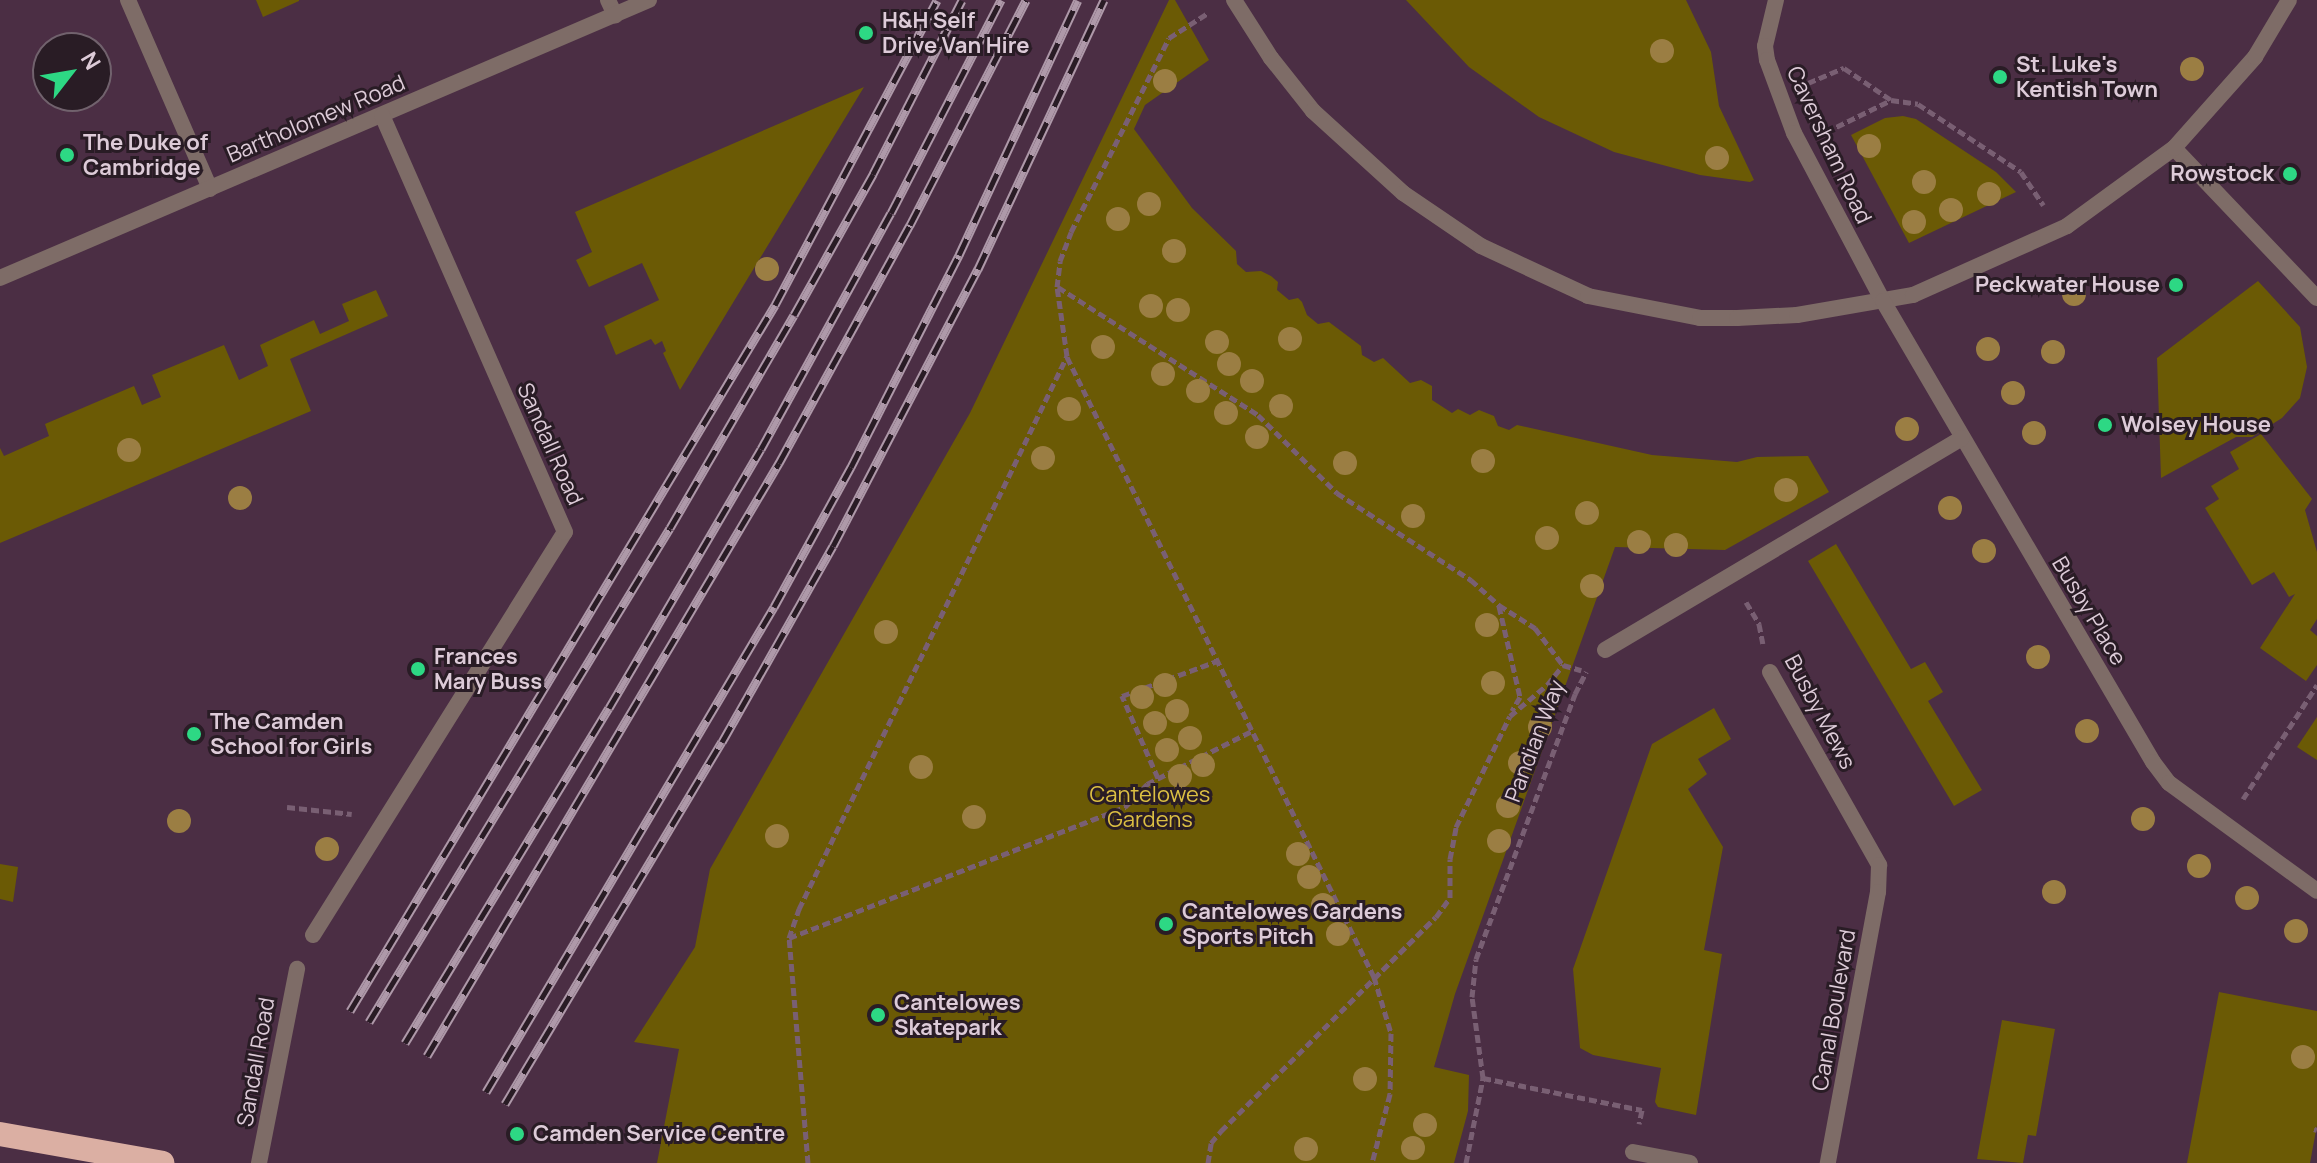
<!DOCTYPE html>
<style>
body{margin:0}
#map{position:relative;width:2317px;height:1163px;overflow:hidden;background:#4b2e44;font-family:Manrope,sans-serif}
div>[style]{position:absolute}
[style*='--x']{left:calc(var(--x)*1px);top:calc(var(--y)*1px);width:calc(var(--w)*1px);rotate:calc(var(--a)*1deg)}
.green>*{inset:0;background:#6b5a05}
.path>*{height:5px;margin-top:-2.5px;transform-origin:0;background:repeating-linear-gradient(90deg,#795f73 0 8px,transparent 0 12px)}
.lane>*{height:16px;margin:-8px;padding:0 8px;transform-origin:8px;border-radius:8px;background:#7e6c67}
.street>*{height:16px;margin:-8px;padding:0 8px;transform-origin:8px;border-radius:8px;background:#7e6c67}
.highway>*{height:24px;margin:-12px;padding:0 12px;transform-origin:12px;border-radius:12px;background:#dbafa3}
.rail>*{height:9px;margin-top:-4.5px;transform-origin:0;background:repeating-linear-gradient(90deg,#291c25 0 18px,#ae99a9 0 36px);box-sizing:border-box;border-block:2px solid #ae99a9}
.trees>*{width:24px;height:24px;margin:-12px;border-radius:50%;background:#9b7e43}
.dots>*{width:22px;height:22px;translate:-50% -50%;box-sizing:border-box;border:4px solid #291c25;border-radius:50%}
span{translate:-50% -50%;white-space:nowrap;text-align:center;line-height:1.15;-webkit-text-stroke:6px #291c25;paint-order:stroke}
.poi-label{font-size:22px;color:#ddcbd8;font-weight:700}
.left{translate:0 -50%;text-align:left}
.right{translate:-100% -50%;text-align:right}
.street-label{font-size:22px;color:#ddcbd8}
.park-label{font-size:22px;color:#dcbf43}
.north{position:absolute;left:32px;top:32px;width:80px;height:80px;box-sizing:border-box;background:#291c25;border:2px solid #71626d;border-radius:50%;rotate:59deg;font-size:22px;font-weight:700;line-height:32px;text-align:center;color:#ddcbd8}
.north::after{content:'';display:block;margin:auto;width:28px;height:36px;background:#2dd884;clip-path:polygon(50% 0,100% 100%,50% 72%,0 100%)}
</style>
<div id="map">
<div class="green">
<i style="clip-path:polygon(256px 0,299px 0,299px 1px,263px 17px)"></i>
<i style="clip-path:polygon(1169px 0,1175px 0,1209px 60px,1145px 105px,1134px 129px,1192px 208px,1236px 251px,1237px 264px,1246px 272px,1261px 271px,1271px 276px,1278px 282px,1277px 290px,1289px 300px,1298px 298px,1302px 302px,1307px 315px,1318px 324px,1329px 322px,1361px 346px,1362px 355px,1374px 362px,1383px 358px,1410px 383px,1421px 380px,1432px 386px,1432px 400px,1452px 413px,1458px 409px,1470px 415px,1479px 410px,1494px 416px,1498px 426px,1509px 430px,1517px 425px,1652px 455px,1737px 462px,1757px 457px,1808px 456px,1829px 492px,1725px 550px,1615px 547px,1455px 994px,1434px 1067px,1469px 1075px,1468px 1111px,1454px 1163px,657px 1163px,679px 1049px,634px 1042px,695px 947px,710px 869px,970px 413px)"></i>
<i style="clip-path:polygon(1406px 0,1686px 0,1711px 52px,1719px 106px,1754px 180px,1750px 182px,1700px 175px,1614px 152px,1539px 117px,1469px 67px)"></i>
<i style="clip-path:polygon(864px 87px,680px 390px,663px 353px,666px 351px,662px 341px,655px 345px,651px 339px,616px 355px,604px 326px,659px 300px,642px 263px,589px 287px,576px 260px,592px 252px,575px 212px)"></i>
<i style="clip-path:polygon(1903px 116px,1916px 119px,1996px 172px,2016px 192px,1909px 243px,1851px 135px,1885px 118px)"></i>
<i style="clip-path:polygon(2258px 281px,2300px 327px,2307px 367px,2300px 398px,2282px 418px,2252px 437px,2236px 437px,2161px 478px,2157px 358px)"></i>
<i style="clip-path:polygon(376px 290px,388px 316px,290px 359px,311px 411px,0 543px,0 448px,4px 456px,49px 436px,45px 424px,134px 386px,142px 405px,161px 397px,152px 375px,224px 345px,239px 380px,268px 366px,260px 345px,314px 320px,320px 334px,349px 321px,342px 304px)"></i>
<i style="clip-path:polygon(2261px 434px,2312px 499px,2305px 510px,2317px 552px,2317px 619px,2310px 630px,2317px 636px,2317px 665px,2306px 681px,2260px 648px,2295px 594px,2289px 597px,2274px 572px,2252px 585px,2205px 508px,2219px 499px,2211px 486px,2239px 469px,2230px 452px)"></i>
<i style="clip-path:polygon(1836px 544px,1911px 669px,1925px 662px,1943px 692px,1928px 701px,1982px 790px,1954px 806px,1808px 561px)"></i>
<i style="clip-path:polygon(1714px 708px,1731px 739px,1698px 759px,1707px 774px,1688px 789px,1723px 847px,1704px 950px,1722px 954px,1696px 1115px,1658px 1107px,1655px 1102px,1661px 1068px,1593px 1055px,1580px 1048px,1573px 969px,1652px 744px)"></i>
<i style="clip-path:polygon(2317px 717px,2317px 760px,2297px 747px)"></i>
<i style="clip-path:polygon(0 864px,18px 867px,13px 902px,0 899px)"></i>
<i style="clip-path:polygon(2219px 992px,2317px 1011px,2317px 1125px,2310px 1163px,2187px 1163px)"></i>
<i style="clip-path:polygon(2002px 1020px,2055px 1029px,2036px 1136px,2028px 1135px,2023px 1163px,1977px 1159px)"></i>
</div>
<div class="path">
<i style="--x:1808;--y:83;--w:39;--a:-23"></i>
<i style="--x:1844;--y:68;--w:57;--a:34.2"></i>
<i style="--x:1891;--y:100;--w:27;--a:8"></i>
<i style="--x:1918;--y:104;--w:123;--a:33.4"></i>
<i style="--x:2021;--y:172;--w:40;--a:56"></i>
<i style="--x:1826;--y:132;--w:72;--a:-26.2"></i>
<i style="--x:1058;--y:287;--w:237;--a:32.6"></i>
<i style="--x:1258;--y:415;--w:111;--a:44.6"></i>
<i style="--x:1337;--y:493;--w:160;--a:33"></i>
<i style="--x:1471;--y:580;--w:38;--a:42"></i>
<i style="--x:1499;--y:605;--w:43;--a:32.6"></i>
<i style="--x:1535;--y:628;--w:46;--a:52.9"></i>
<i style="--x:1563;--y:665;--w:19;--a:16"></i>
<i style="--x:1067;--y:357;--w:692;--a:63.66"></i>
<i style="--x:1374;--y:977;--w:59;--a:73.1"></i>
<i style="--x:1391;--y:1033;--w:61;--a:90.9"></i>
<i style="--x:1390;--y:1094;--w:71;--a:104.6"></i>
<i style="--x:1746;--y:602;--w:26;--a:59"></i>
<i style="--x:1759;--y:624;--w:20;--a:79"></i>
<i style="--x:1499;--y:606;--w:93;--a:77"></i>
<i style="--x:1520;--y:697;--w:16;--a:120"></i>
<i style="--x:1158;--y:778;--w:90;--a:-113.7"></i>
<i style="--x:1122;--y:696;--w:101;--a:-20.2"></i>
<i style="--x:2243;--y:799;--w:136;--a:-57"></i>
<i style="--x:287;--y:807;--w:65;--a:6.1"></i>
<i style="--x:789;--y:938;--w:361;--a:-21.3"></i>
<i style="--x:1125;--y:807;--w:32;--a:-46"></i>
<i style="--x:1147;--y:784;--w:118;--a:-26.8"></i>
<i style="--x:1483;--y:1078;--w:162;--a:11.4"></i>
<i style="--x:1642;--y:1110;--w:14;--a:102"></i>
<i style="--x:2314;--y:1129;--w:3;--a:18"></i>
<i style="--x:808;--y:1163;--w:226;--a:-94.8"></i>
<i style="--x:789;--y:938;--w:31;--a:-71"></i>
<i style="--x:799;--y:909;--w:615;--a:-64.14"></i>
<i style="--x:1067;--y:356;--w:70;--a:-98.2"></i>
<i style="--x:1057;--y:287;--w:26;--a:-83"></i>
<i style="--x:1060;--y:261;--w:31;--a:-69"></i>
<i style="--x:1071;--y:232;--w:217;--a:-63.2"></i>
<i style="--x:1169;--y:38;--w:46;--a:-32.7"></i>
<i style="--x:1208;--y:1163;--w:20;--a:-81"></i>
<i style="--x:1211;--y:1143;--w:16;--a:-50"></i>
<i style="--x:1221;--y:1131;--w:303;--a:-44.9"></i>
<i style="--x:1436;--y:917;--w:24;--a:-54"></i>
<i style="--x:1450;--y:898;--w:39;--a:-90"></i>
<i style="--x:1450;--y:859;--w:33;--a:-79"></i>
<i style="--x:1456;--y:827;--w:123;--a:-64.1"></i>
<i style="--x:1510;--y:716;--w:48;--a:-40"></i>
<i style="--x:1547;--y:685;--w:26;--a:-51"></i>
<i style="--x:1466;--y:1163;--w:87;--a:-78.7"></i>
<i style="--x:1483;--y:1078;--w:82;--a:-97.7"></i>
<i style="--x:1472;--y:997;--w:38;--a:-84"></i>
<i style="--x:1476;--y:959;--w:283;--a:-69.5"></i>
<i style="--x:1575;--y:694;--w:25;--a:-63"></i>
</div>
<div class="lane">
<i style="--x:2174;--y:148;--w:207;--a:46.4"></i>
</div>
<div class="street">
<i style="--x:128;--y:0;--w:206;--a:66.5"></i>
<i style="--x:608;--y:0;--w:17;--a:65"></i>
<i style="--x:1234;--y:0;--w:69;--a:57.5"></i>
<i style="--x:1271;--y:58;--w:68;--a:51.6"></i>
<i style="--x:1313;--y:111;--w:122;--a:42.3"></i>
<i style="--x:1403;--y:193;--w:94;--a:34.2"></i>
<i style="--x:1481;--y:246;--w:118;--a:25"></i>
<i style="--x:1588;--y:296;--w:114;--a:11.1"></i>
<i style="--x:1700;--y:318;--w:37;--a:0"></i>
<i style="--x:1737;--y:318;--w:60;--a:-2.9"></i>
<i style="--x:1797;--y:315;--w:118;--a:-9.8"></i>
<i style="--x:1913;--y:295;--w:169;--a:-24.1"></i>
<i style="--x:2067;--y:226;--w:132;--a:-36.1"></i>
<i style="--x:2174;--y:148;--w:122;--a:-48.3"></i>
<i style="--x:2255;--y:57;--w:66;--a:-59.2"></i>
<i style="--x:1776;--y:0;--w:47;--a:103.4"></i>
<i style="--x:1765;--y:46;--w:14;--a:82"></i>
<i style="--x:1767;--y:60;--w:78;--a:69.7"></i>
<i style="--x:1794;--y:133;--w:190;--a:62.1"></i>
<i style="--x:1883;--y:301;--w:534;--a:59.64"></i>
<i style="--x:2153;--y:762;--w:26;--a:53"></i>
<i style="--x:2169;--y:783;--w:183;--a:36.1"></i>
<i style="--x:0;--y:278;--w:706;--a:-23.19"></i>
<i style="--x:1605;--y:650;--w:415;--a:-30.7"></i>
<i style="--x:1770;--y:672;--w:222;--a:60.5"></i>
<i style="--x:1879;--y:865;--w:27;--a:92"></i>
<i style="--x:1878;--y:892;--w:276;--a:100.5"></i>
<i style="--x:313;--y:935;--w:475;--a:-58"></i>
<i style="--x:565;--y:532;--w:455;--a:-113.7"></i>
<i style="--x:1633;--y:1152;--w:58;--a:10.9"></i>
<i style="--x:259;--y:1163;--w:198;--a:-78.9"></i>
</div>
<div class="highway">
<i style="--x:0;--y:1134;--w:165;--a:10.1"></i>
</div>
<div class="rail">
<i style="--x:350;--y:1011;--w:824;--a:-58.95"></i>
<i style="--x:775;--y:305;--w:345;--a:-62"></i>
<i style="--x:369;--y:1022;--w:578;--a:-58.65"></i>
<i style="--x:670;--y:528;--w:246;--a:-59.8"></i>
<i style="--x:794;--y:315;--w:162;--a:-60.7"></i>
<i style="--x:873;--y:174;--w:195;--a:-62.9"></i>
<i style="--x:405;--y:1043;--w:392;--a:-58.7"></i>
<i style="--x:609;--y:708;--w:300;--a:-59.6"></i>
<i style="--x:761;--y:449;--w:269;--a:-61.2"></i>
<i style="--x:891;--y:213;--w:240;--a:-62.7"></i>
<i style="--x:427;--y:1056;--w:690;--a:-59.31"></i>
<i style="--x:779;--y:463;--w:272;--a:-61.2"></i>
<i style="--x:910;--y:225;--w:253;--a:-62.7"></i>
<i style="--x:486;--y:1092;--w:564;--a:-59.3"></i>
<i style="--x:774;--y:607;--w:160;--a:-61.2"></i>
<i style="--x:851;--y:467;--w:238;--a:-63"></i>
<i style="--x:959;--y:255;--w:281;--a:-65"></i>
<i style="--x:505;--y:1104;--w:422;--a:-59.1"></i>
<i style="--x:722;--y:742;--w:225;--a:-60.5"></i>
<i style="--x:833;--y:546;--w:313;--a:-62.4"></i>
<i style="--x:978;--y:269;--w:297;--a:-64.9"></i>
</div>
<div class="trees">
<i style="left:1662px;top:51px"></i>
<i style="left:2192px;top:69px"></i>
<i style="left:1165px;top:81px"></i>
<i style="left:1869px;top:146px"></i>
<i style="left:1717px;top:158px"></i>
<i style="left:1924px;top:182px"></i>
<i style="left:1989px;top:194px"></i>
<i style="left:1149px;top:204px"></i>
<i style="left:1951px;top:210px"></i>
<i style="left:1118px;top:219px"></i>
<i style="left:1914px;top:222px"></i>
<i style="left:1174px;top:251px"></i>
<i style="left:767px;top:269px"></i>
<i style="left:2074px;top:294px"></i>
<i style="left:1151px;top:306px"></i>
<i style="left:1178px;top:310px"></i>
<i style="left:1290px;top:339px"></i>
<i style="left:1217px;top:342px"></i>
<i style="left:1103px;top:347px"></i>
<i style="left:1988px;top:349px"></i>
<i style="left:2053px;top:352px"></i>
<i style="left:1229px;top:364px"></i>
<i style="left:1163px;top:374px"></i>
<i style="left:1252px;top:381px"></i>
<i style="left:1198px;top:391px"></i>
<i style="left:2013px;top:393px"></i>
<i style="left:1281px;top:406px"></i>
<i style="left:1069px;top:409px"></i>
<i style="left:1226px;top:413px"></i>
<i style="left:1907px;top:429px"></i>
<i style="left:2034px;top:433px"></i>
<i style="left:1257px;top:437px"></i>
<i style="left:129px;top:450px"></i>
<i style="left:1043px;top:458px"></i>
<i style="left:1483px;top:461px"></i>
<i style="left:1345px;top:463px"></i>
<i style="left:1786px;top:490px"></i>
<i style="left:240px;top:498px"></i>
<i style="left:1950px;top:508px"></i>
<i style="left:1587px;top:513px"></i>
<i style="left:1413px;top:516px"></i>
<i style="left:1547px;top:538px"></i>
<i style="left:1639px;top:542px"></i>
<i style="left:1676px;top:545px"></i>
<i style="left:1984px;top:551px"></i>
<i style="left:1592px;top:586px"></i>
<i style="left:1487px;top:625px"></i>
<i style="left:886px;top:632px"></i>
<i style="left:2038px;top:657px"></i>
<i style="left:1493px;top:683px"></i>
<i style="left:1165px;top:685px"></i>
<i style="left:1142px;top:697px"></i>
<i style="left:1177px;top:711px"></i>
<i style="left:1155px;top:723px"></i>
<i style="left:1540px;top:727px"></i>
<i style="left:2087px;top:731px"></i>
<i style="left:1190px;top:738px"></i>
<i style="left:1167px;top:750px"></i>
<i style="left:1520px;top:763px"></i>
<i style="left:1203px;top:765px"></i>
<i style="left:921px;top:767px"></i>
<i style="left:1180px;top:776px"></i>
<i style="left:1508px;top:806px"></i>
<i style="left:974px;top:817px"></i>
<i style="left:2143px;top:819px"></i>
<i style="left:179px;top:821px"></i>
<i style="left:777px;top:836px"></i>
<i style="left:1499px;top:841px"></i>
<i style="left:327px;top:849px"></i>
<i style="left:1298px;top:854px"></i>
<i style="left:2199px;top:866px"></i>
<i style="left:1309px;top:877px"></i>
<i style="left:2054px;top:892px"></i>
<i style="left:2247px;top:898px"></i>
<i style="left:1323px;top:905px"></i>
<i style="left:2296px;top:931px"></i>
<i style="left:1338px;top:934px"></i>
<i style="left:2303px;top:1057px"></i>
<i style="left:1365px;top:1079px"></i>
<i style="left:1425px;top:1125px"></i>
<i style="left:1413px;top:1148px"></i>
<i style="left:1306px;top:1149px"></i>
</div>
<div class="dots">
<i style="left:866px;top:33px;background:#2dd884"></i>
<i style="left:2000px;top:77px;background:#2dd884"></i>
<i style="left:67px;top:155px;background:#2dd884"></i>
<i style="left:2290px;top:174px;background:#2dd884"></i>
<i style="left:2176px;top:285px;background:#2dd884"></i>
<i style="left:2105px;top:425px;background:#2dd884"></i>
<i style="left:418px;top:669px;background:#2dd884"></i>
<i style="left:194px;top:734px;background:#2dd884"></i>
<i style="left:1166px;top:924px;background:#2dd884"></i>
<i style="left:878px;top:1015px;background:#2dd884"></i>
<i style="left:517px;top:1134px;background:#2dd884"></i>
</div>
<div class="poi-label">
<span class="left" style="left:882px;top:33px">H&amp;H Self<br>Drive Van Hire</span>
<span class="left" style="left:2016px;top:77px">St. Luke's<br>Kentish Town</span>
<span class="left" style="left:83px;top:155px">The Duke of<br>Cambridge</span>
<span class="right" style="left:2274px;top:174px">Rowstock</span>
<span class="right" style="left:2160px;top:285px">Peckwater House</span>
<span class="left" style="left:2121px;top:425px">Wolsey House</span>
<span class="left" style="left:434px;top:669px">Frances<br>Mary Buss</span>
<span class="left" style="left:210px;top:734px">The Camden<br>School for Girls</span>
<span class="left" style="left:1182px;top:924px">Cantelowes Gardens<br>Sports Pitch</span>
<span class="left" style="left:894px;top:1015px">Cantelowes<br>Skatepark</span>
<span class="left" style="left:533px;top:1134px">Camden Service Centre</span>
</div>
<div class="street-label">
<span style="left:316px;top:119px;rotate:-23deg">Bartholomew Road</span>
<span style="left:1829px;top:145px;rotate:65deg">Caversham Road</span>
<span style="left:550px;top:444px;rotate:66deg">Sandall Road</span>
<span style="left:2089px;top:611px;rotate:59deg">Busby Place</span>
<span style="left:1820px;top:712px;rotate:62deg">Busby Mews</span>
<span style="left:1535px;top:741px;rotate:-69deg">Pandian Way</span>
<span style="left:1834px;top:1010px;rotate:-80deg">Canal Boulevard</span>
<span style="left:256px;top:1062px;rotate:-80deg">Sandall Road</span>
</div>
<div class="park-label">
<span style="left:1150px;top:807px">Cantelowes<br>Gardens</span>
</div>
<div class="north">N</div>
</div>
